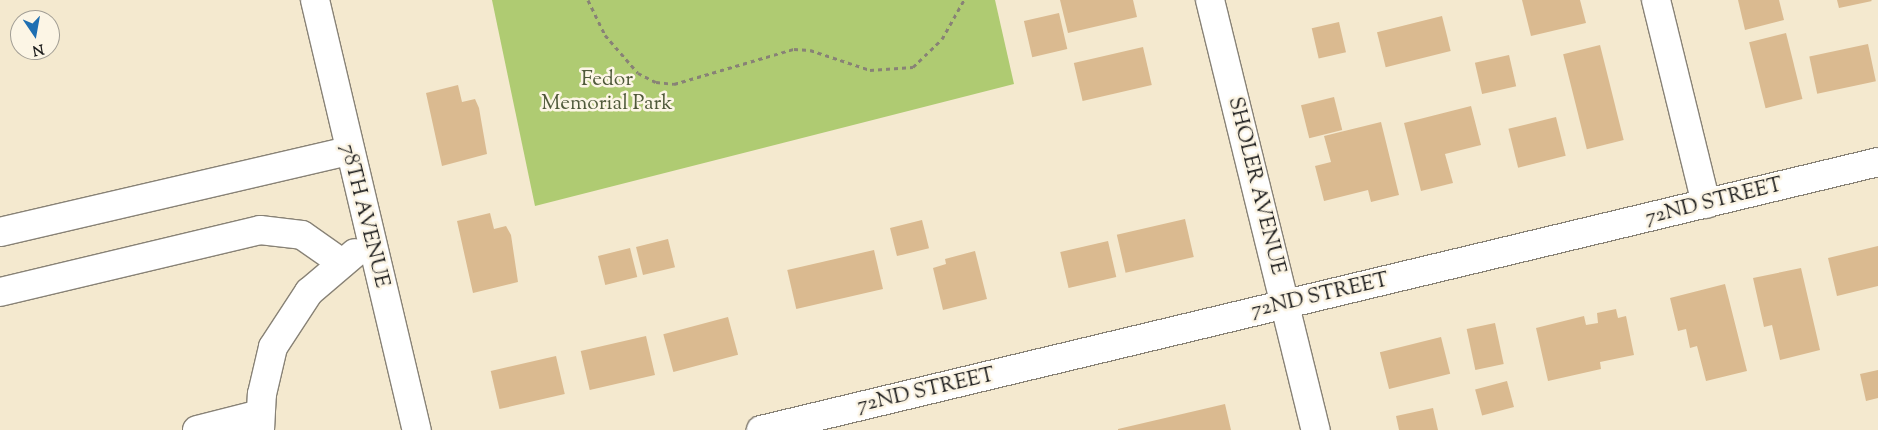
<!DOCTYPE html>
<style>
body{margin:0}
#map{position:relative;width:1878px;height:430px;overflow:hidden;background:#f4e9cf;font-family:"Sorts Mill Goudy",serif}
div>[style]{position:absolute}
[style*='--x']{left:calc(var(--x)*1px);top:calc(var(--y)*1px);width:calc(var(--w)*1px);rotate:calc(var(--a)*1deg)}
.green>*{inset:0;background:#afcb72}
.building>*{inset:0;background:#daba90;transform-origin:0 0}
.path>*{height:3px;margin-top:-1.5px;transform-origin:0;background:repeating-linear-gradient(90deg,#888276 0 4px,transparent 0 8px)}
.roads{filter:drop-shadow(1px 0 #888276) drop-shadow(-1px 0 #888276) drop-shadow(0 1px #888276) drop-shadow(0 -1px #888276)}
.minor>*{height:28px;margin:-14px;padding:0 14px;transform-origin:14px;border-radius:14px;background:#fff}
span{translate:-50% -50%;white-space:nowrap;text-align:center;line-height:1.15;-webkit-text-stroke:5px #fcf5e5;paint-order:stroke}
.park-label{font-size:21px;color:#4f593a}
.street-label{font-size:21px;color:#1c1c1c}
.north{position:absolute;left:10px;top:10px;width:50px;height:50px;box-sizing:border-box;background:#fcf5e5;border:1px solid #a29e95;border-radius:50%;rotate:168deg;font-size:14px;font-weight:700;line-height:20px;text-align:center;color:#1c1c1c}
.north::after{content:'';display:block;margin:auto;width:18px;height:22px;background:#1f6fb2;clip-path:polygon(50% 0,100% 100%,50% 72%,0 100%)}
</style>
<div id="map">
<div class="green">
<i style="clip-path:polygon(492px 0,995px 0,1014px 84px,535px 206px)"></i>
</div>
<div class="building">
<i style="clip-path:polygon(1060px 0,1133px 0,1137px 17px,1068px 33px)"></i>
<i style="clip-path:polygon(1522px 0,1580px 0,1586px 23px,1531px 36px)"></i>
<i style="clip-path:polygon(1738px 0,1779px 0,1784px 20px,1745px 30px)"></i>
<i style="clip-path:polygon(1837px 0,1871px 0,1872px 1px,1839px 8px)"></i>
<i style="left:1059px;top:13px;width:37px;height:36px;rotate:77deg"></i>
<i style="left:1442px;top:16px;width:36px;height:67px;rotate:76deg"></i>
<i style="left:1339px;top:22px;width:31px;height:28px;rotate:77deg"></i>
<i style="left:1786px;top:33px;width:68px;height:38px;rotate:76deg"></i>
<i style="left:1868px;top:44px;width:38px;height:60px;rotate:78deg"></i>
<i style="left:1600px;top:45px;width:98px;height:38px;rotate:76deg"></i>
<i style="left:1143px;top:47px;width:39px;height:71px;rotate:77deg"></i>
<i style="left:1509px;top:55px;width:32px;height:35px;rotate:77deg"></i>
<i style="clip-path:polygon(458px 85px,462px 102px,475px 99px,479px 108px,487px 154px,442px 166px,426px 93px)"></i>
<i style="left:1334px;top:97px;width:34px;height:34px;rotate:76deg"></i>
<i style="clip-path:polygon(1471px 106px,1481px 145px,1445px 154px,1453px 183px,1421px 191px,1404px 123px)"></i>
<i style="left:1556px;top:117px;width:40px;height:49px;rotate:76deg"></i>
<i style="clip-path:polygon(1381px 122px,1399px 195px,1371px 202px,1368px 190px,1324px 201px,1315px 166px,1331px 162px,1324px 136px)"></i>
<i style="clip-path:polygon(490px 213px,494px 229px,506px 226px,511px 235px,518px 282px,473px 293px,457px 221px)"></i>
<i style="left:1185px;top:219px;width:39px;height:70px;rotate:77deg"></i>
<i style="left:922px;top:220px;width:29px;height:33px;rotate:76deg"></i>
<i style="left:668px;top:239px;width:29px;height:33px;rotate:76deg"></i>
<i style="left:1108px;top:241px;width:37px;height:49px;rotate:77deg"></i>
<i style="clip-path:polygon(1878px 246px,1878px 286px,1837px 296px,1828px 258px)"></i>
<i style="left:630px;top:248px;width:30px;height:33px;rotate:76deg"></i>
<i style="left:874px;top:250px;width:40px;height:89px;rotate:77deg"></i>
<i style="clip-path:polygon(975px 251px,987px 299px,943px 310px,933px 268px,946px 264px,945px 259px)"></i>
<i style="clip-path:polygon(1801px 268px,1820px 350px,1780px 360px,1772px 325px,1764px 327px,1753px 278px)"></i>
<i style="clip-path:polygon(1725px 284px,1747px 371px,1706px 381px,1697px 346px,1690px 348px,1686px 329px,1678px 331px,1670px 298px)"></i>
<i style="clip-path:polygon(1616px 309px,1618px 318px,1626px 316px,1634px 355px,1600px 362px,1601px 369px,1548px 381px,1536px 328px,1584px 316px,1586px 325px,1598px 323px,1597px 313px)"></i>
<i style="left:728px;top:317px;width:39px;height:67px;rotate:75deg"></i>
<i style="left:1495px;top:323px;width:42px;height:29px;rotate:78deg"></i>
<i style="left:646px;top:336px;width:40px;height:67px;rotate:77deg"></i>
<i style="left:1441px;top:337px;width:38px;height:63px;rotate:76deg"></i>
<i style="left:556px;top:356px;width:39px;height:67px;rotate:77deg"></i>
<i style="clip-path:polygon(1878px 370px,1878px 398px,1866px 401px,1860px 374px)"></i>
<i style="left:1507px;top:381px;width:27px;height:33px;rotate:75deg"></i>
<i style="clip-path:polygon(1225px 404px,1231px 430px,1118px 430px,1118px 429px)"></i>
<i style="clip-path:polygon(1433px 408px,1438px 430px,1399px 430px,1396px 416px)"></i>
</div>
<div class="path">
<i style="--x:588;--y:0;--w:39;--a:64"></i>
<i style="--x:605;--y:35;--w:50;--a:49"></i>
<i style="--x:638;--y:73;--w:20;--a:27"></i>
<i style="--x:656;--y:82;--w:18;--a:6"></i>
<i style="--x:674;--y:84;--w:125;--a:-16.3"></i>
<i style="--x:794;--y:49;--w:16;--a:4"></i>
<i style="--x:810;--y:50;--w:63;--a:18.4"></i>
<i style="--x:870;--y:70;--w:43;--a:-4"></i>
<i style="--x:913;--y:67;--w:40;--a:-44"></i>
<i style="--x:942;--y:39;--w:45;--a:-60.6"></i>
</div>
<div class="roads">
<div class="minor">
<i style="--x:315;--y:0;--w:442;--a:76.7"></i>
<i style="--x:1210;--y:0;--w:443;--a:76.2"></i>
<i style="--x:1656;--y:0;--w:210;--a:76.2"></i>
<i style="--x:0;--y:232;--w:357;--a:-13.1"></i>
<i style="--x:0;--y:292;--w:267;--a:-13.4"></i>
<i style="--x:260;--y:230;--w:42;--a:6.8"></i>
<i style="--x:302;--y:235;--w:49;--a:35"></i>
<i style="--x:197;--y:430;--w:65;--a:-14.3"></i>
<i style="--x:260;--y:430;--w:36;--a:-87"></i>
<i style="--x:262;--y:394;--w:48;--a:-76.8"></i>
<i style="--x:273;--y:347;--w:66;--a:-56.8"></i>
<i style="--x:309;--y:292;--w:60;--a:-40.3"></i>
<i style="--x:761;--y:430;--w:1149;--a:-13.49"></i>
</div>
</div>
<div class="park-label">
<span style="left:607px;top:92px">Fedor<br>Memorial Park</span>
</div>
<div class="street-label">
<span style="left:1256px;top:186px;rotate:76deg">SHOLER AVENUE</span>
<span style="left:1714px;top:202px;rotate:-14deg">72ND STREET</span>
<span style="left:364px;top:216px;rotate:76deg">78TH AVENUE</span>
<span style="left:1320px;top:296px;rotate:-13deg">72ND STREET</span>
<span style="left:926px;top:391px;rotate:-13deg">72ND STREET</span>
</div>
<div class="north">N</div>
</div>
